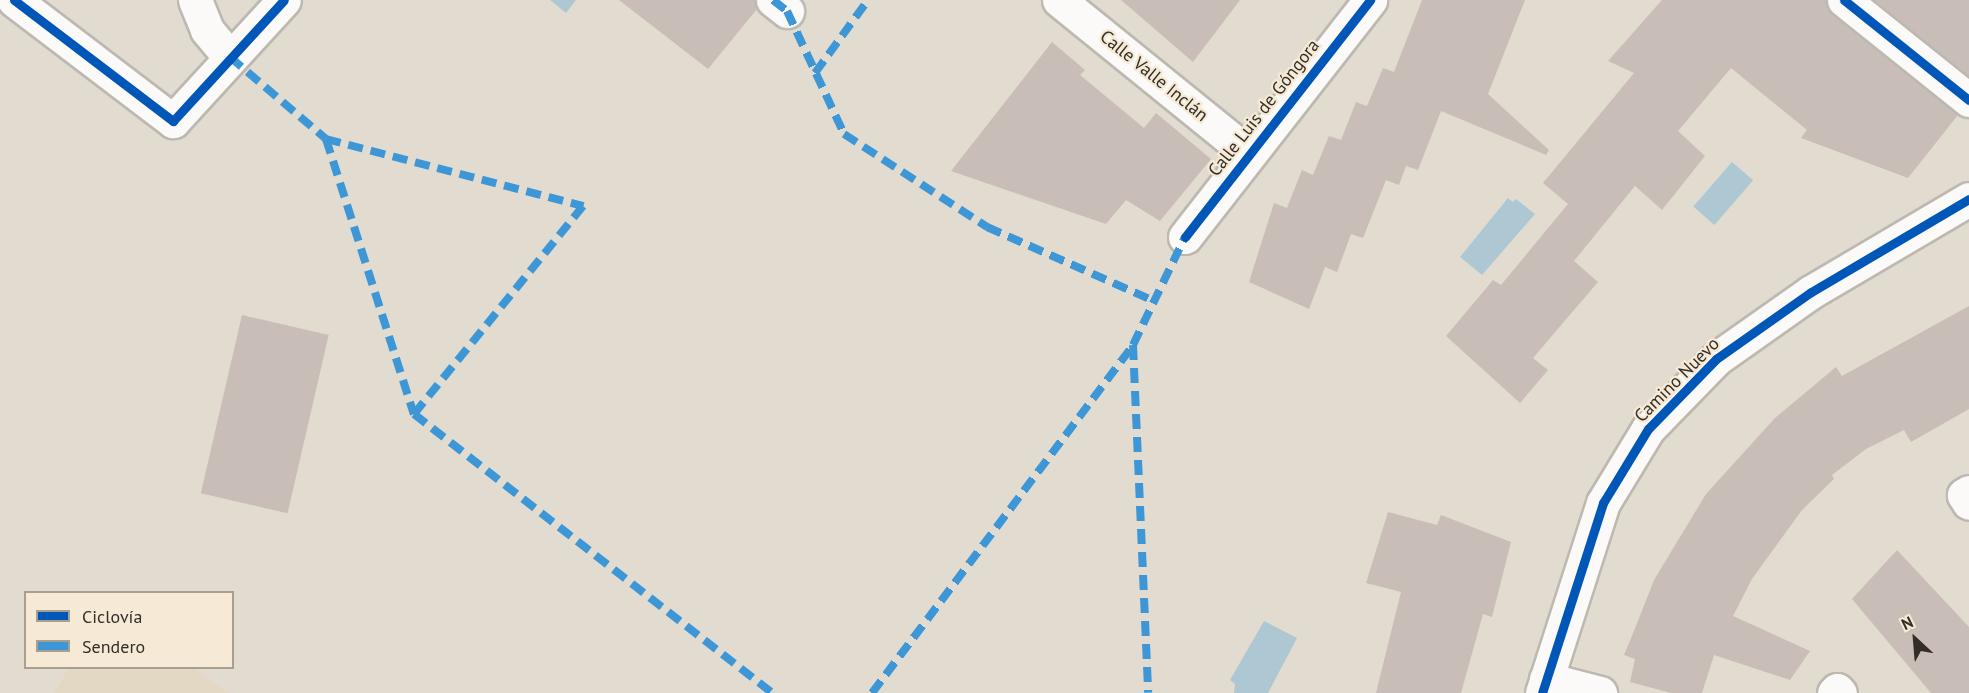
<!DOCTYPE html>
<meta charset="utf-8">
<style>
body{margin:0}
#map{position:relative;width:1969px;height:693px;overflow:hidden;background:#e2dbd0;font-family:"PT Sans",sans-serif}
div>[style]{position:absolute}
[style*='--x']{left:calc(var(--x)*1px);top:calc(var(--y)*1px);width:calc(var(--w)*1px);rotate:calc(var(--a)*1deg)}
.built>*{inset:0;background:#e3d8c4}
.water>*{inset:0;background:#adc8d3;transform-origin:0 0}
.building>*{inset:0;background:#c9bdb8;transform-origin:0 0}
.roads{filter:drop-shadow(2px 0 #bdb8b0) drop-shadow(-2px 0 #bdb8b0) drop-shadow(0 2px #bdb8b0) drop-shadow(0 -2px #bdb8b0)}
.minor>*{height:33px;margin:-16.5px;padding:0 16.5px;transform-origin:16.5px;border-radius:16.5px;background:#fbfaf8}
.tertiary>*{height:33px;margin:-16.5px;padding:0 16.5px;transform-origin:16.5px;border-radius:16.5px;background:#fbfaf8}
.quiet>*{height:8px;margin-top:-4px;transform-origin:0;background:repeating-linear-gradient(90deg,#3d97d6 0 15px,transparent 0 23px)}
.cycleway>*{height:9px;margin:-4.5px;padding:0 4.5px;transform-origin:4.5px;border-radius:4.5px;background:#0057b8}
span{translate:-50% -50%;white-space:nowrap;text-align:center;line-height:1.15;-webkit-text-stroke:4.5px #f6ead6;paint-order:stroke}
.street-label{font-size:18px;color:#322e26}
.legend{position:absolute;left:24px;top:591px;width:210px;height:78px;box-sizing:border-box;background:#f6ead6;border:2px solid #a89f90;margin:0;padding:8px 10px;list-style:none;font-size:18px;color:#322e26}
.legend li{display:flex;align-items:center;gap:12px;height:30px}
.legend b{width:30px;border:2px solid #a89f90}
.north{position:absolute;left:1885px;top:609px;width:60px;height:60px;-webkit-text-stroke:4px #f6ead6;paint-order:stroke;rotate:334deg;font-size:16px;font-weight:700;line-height:24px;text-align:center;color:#322e26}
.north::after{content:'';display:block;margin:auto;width:21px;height:27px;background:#322e26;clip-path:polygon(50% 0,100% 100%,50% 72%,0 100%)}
</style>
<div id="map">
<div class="built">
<i style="clip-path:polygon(69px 668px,194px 668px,228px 693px,54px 693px)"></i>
</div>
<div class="water">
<i style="clip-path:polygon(550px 0,576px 0,566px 13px)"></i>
<i style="left:1732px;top:162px;width:28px;height:59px;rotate:41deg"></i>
<i style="clip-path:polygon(1508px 198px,1513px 202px,1516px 199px,1535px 214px,1482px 275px,1460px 257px)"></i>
<i style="clip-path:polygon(1264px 621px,1297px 638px,1268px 693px,1234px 693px,1235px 684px,1230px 680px)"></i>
</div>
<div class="building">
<i style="clip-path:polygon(619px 0,755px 0,757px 9px,708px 69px)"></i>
<i style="clip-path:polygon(1121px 0,1240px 0,1193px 62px)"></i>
<i style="clip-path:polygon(1422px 0,1525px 0,1488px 94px,1549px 150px,1546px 155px,1441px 111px,1418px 170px,1406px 166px,1399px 185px,1386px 180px,1363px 238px,1351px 234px,1337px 272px,1325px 267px,1309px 309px,1249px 282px,1274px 203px,1287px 208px,1302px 170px,1313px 175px,1329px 136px,1341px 140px,1356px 102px,1367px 106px,1383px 68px,1394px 72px)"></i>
<i style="clip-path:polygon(1662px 0,1826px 0,1832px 15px,1958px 115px,1908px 178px,1801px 138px,1807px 130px,1731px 68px,1678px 131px,1705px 156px,1662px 210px,1635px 186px,1574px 261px,1598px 282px,1533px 358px,1548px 370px,1520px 403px,1446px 336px,1493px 280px,1501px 285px,1568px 204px,1543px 183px,1634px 73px,1608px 61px)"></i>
<i style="clip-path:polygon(1874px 0,1969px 0,1969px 76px)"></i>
<i style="clip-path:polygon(1052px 42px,1085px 70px,1080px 75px,1144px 128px,1156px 113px,1211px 159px,1160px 221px,1126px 200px,1106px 224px,951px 171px)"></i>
<i style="clip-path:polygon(1969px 306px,1969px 409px,1911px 442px,1904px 430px,1866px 449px,1832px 475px,1834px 479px,1802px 510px,1752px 579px,1733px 616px,1810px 651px,1790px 680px,1714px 655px,1702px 693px,1671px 693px,1630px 682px,1635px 659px,1624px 655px,1636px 626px,1654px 580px,1706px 494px,1775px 418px,1836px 367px,1842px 376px)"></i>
<i style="left:242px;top:315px;width:89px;height:183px;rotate:13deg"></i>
<i style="clip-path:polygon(1388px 512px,1437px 525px,1441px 515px,1511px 542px,1492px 617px,1483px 614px,1461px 693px,1376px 693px,1401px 592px,1366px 583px)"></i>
<i style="clip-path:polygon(1897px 550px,1969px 627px,1969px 693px,1931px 693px,1852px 599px)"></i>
</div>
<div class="roads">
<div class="minor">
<i style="--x:195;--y:0;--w:32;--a:68"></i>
<i style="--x:207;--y:30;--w:35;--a:50"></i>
<i style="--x:773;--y:0;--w:18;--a:38"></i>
<i style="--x:1059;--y:0;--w:243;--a:39"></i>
<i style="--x:1844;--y:0;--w:160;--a:38.7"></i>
<i style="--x:1185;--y:237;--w:301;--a:-52"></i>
<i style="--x:1969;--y:492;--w:6;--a:149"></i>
<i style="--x:1964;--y:495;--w:9;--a:58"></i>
<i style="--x:1546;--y:679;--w:56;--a:14.5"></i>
<i style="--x:1834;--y:693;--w:4;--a:-45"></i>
<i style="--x:1837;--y:690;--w:4;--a:45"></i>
</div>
<div class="tertiary">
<i style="--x:14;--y:0;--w:200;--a:37.3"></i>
<i style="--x:173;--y:121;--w:164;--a:-47.5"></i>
<i style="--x:1542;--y:693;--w:200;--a:-72.2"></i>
<i style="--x:1603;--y:503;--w:87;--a:-58.7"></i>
<i style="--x:1648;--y:429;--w:98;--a:-45.8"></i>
<i style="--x:1716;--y:359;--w:116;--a:-35.2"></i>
<i style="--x:1811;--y:292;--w:183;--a:-30.5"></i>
</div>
</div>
<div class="quiet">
<i style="--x:773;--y:0;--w:18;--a:38"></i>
<i style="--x:787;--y:11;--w:136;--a:65.1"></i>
<i style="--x:844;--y:134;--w:171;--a:33"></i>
<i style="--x:987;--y:227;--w:183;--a:23.9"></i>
<i style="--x:230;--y:57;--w:126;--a:40.5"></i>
<i style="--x:326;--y:139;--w:289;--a:72.3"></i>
<i style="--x:414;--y:414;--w:454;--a:37.9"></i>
<i style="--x:815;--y:73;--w:90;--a:-54"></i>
<i style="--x:326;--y:139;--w:266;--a:14.6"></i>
<i style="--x:583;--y:206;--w:268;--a:129.1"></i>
<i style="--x:1133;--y:345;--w:348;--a:87.5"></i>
<i style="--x:872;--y:693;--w:435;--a:-53.1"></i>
<i style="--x:1133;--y:345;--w:120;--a:-64.3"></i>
</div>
<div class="cycleway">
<i style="--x:14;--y:0;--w:200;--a:37.3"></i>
<i style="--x:173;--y:121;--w:164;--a:-47.5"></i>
<i style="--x:1844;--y:0;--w:160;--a:38.7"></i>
<i style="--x:1185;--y:237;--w:301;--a:-52"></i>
<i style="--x:1542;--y:693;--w:200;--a:-72.2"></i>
<i style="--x:1603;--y:503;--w:87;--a:-58.7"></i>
<i style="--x:1648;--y:429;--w:98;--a:-45.8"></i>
<i style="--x:1716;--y:359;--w:116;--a:-35.2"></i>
<i style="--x:1811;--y:292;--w:183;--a:-30.5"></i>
</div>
<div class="street-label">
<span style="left:1154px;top:76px;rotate:39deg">Calle Valle Inclán</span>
<span style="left:1264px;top:108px;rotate:-52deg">Calle Luis de Góngora</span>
<span style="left:1677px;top:380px;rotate:-45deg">Camino Nuevo</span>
</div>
<ul class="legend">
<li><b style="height:8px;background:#0057b8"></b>Ciclovía</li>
<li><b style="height:8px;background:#3d97d6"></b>Sendero</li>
</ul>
<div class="north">N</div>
</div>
